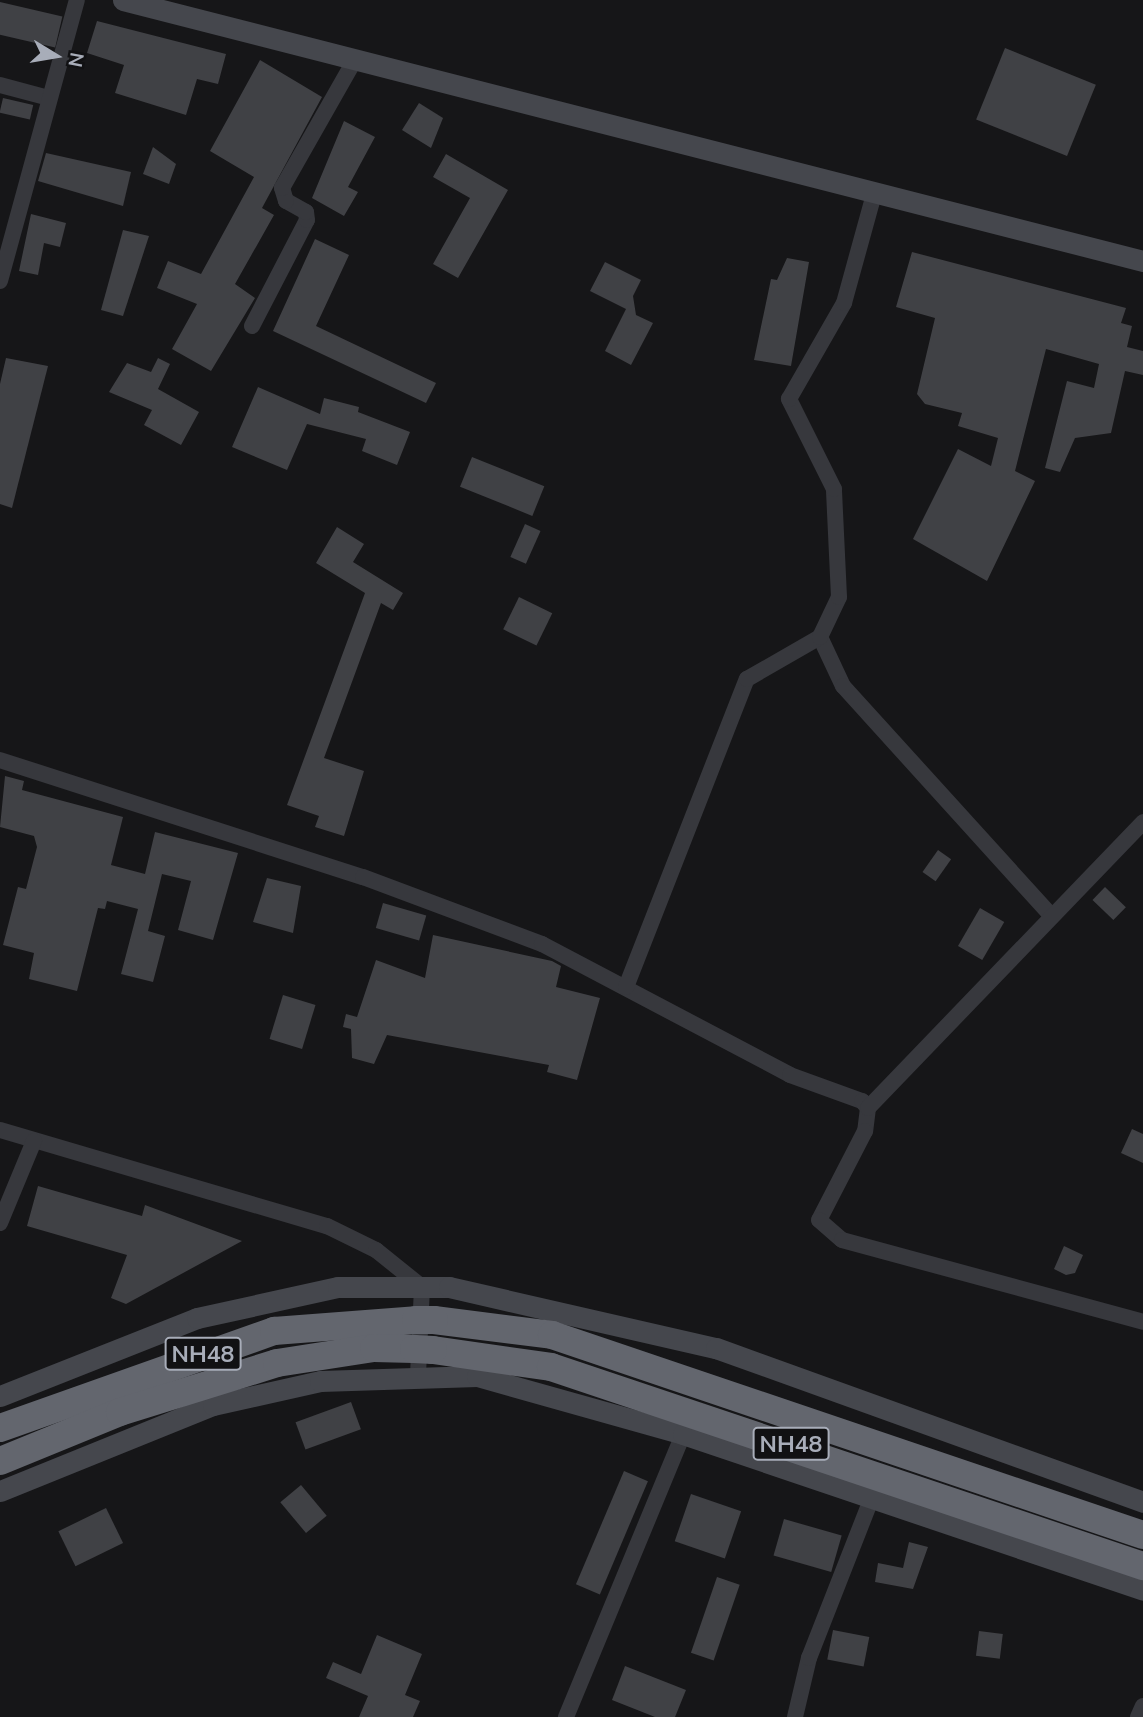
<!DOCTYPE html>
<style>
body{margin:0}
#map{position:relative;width:1143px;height:1717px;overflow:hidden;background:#161618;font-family:Mulish,sans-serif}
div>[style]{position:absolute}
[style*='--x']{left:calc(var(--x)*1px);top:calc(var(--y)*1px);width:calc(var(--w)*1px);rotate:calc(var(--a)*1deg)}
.building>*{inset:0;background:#404145;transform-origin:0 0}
.street>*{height:16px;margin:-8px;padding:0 8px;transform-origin:8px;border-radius:8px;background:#37383d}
.secondary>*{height:21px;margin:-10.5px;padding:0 10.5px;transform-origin:10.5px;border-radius:10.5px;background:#45474d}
.highway>*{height:28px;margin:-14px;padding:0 14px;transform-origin:14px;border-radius:14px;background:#63666e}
.highway-bridge>*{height:28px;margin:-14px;padding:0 14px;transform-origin:14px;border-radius:14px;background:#63666e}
span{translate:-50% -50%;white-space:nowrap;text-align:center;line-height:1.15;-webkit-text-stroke:7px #111113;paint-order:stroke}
.shield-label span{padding:2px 5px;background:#111113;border:2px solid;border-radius:5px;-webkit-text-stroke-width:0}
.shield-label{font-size:23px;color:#a8adb9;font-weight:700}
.north{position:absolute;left:21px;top:21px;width:70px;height:70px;-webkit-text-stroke:5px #111113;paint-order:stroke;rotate:101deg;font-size:19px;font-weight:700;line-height:28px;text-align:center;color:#a8adb9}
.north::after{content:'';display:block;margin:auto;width:24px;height:32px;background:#a8adb9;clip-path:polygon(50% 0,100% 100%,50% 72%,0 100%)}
</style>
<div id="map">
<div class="building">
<i style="left:0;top:2px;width:64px;height:32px;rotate:13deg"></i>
<i style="clip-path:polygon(97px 21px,226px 54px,218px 84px,197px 79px,186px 115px,115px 93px,124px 65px,87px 53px)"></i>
<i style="left:1005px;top:48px;width:98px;height:77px;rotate:22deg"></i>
<i style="clip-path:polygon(260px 60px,322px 97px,262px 208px,274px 215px,235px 284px,255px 298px,211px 371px,172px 349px,197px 304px,157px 288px,168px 261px,201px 274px,254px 177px,210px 151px)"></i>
<i style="left:3px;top:98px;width:31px;height:15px;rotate:13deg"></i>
<i style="clip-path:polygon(419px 103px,443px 118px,431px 148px,402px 130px)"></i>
<i style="clip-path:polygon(344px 121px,375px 137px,348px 187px,358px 192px,344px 216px,312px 198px)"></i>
<i style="clip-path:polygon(153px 147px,176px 164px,169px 184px,143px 174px)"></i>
<i style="clip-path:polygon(46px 153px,131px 172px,123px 206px,38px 181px)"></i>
<i style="clip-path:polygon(446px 154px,508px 190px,458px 278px,433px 264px,470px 198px,433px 177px)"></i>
<i style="clip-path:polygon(31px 214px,66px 223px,60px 247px,44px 243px,38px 275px,19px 271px)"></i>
<i style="clip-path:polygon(123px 230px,149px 236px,123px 316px,101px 310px)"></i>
<i style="clip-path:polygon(315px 239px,349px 255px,316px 326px,436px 383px,426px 403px,273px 331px)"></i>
<i style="clip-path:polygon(912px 252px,1126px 308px,1121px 323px,1132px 326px,1127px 347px,1143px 351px,1143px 375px,1125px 371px,1111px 433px,1075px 438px,1060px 472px,1045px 468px,1067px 381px,1094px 388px,1099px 364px,1046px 349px,1015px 471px,1035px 481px,987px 581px,913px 539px,958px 449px,991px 466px,998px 438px,958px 426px,962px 413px,925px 404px,917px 394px,935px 318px,896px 307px)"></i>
<i style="clip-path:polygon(787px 258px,809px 262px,791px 366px,754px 360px,771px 279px,777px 280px)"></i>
<i style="clip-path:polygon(605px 262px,641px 280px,633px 296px,636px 315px,653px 323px,631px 365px,605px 351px,626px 309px,590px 291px)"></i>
<i style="clip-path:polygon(6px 358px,48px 366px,12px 508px,0 504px,0 384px)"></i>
<i style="clip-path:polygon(158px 358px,170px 364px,158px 389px,199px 412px,181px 445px,144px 425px,152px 410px,109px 392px,127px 363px,151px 372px)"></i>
<i style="clip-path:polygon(258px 387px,320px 414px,324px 398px,359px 407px,358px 412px,410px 432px,397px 465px,362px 451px,366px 439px,307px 424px,287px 470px,232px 447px)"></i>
<i style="left:472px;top:457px;width:78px;height:32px;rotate:22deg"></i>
<i style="left:525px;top:524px;width:17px;height:36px;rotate:24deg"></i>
<i style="clip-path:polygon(337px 527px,364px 544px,353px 562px,403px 593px,393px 610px,381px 603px,324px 758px,364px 771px,344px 836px,315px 827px,319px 816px,287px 805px,365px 593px,316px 563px)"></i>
<i style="left:519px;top:597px;width:37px;height:36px;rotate:26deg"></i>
<i style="clip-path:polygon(5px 776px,24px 781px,22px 790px,123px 817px,111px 865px,145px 874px,155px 832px,238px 853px,213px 940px,178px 930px,191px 881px,162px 874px,148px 931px,165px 936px,153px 982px,121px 974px,138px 909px,107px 901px,105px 909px,98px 908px,77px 991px,29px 979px,34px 953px,3px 945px,18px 887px,26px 889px,37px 847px,34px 836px,0 827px)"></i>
<i style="left:938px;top:850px;width:16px;height:27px;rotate:35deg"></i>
<i style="clip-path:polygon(267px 878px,301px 886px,293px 933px,253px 922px)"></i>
<i style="left:1105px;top:887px;width:29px;height:18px;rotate:44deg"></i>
<i style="left:383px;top:903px;width:45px;height:26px;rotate:16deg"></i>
<i style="left:980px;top:908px;width:28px;height:44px;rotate:30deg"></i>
<i style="clip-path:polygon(433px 935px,552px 961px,561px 966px,556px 987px,600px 998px,577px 1080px,547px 1072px,549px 1065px,387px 1035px,374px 1064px,352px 1058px,351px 1029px,343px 1027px,346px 1014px,357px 1017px,376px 960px,425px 978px)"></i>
<i style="left:283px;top:995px;width:34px;height:46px;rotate:17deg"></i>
<i style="clip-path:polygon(1132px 1129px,1143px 1134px,1143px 1163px,1121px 1153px)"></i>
<i style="clip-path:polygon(38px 1186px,142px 1216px,145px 1205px,242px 1241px,126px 1304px,111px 1298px,127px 1255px,27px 1226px)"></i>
<i style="clip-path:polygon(1064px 1246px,1083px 1255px,1075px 1273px,1066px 1275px,1054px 1269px)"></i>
<i style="left:351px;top:1402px;width:29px;height:59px;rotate:70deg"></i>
<i style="left:624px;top:1471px;width:26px;height:123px;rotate:23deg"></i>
<i style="left:301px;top:1485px;width:40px;height:27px;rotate:50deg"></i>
<i style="left:691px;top:1494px;width:53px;height:50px;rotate:19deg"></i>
<i style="left:106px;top:1508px;width:39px;height:53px;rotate:64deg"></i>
<i style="left:784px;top:1519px;width:60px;height:38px;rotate:16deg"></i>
<i style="clip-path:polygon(909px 1542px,928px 1547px,913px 1589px,875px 1582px,878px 1563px,903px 1568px)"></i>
<i style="left:717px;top:1577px;width:24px;height:80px;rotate:19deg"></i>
<i style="left:833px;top:1630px;width:37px;height:30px;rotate:11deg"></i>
<i style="left:979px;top:1631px;width:24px;height:25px;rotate:7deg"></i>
<i style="clip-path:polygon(377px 1635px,422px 1654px,405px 1695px,420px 1701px,413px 1717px,359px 1717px,368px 1696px,326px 1678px,333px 1662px,361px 1674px)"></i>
<i style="clip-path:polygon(625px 1666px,686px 1690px,675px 1717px,655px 1717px,612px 1700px)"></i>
</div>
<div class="street">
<i style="--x:0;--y:85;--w:51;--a:14.9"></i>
<i style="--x:0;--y:281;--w:291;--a:-74.7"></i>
<i style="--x:252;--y:326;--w:119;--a:-62.6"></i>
<i style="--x:307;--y:220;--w:8;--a:-97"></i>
<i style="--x:306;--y:212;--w:23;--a:-151"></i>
<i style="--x:286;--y:201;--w:14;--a:-107"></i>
<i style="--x:282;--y:188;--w:144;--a:-60.4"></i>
<i style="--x:820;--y:637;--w:54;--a:64.9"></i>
<i style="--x:843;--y:686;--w:309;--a:47.8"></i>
<i style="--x:0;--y:760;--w:381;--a:17.9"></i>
<i style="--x:363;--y:877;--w:191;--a:20.5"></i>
<i style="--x:542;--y:944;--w:280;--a:27.8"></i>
<i style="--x:790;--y:1075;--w:77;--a:19.9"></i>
<i style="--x:862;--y:1101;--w:9;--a:49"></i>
<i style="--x:868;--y:1108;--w:23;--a:97"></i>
<i style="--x:865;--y:1131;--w:100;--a:117.3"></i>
<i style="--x:819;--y:1220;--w:30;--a:41"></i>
<i style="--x:842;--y:1240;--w:312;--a:15.2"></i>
<i style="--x:626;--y:987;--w:331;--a:-68.6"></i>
<i style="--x:747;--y:679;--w:84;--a:-29.9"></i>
<i style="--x:820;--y:637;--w:44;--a:-64.6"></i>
<i style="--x:839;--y:597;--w:108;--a:-92.7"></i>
<i style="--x:834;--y:489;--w:101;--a:-116.6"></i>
<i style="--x:789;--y:399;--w:111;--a:-60.2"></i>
<i style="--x:844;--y:303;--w:113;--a:-74.6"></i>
<i style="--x:868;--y:1108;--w:397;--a:-46.1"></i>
<i style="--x:0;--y:1130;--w:341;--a:16.4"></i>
<i style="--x:327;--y:1226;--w:55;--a:26.1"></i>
<i style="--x:376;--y:1250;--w:59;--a:38.8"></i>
<i style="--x:422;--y:1287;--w:87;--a:92.6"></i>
<i style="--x:0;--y:1223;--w:89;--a:-67.5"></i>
<i style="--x:566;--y:1717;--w:306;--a:-67.5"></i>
<i style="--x:795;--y:1717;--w:61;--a:-76.7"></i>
<i style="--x:809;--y:1658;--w:173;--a:-68.6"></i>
<i style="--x:1138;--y:1717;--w:12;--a:-66"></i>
</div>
<div class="secondary">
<i style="--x:123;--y:0;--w:1053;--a:14.35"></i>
<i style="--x:0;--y:1396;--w:212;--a:-21.6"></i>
<i style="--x:197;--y:1318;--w:144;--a:-12.4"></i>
<i style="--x:338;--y:1287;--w:111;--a:0"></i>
<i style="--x:449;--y:1287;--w:274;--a:12.9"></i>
<i style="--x:716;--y:1348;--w:454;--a:19.8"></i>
<i style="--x:0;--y:1491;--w:230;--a:-22"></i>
<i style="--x:213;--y:1405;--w:110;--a:-12.6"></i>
<i style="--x:320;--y:1381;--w:157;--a:-1.8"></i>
<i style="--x:477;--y:1376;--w:214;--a:15.7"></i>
<i style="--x:683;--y:1434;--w:486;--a:18.7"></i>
</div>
<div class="highway">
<i style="--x:434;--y:1320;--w:119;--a:7.2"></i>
<i style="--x:552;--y:1335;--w:624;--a:18.7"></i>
<i style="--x:433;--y:1350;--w:119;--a:8.2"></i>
<i style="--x:551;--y:1367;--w:625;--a:18.58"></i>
<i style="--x:0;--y:1428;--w:291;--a:-19.5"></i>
<i style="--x:274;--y:1331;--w:142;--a:-4.4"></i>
<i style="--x:0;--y:1461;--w:130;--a:-22.2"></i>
<i style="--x:120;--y:1412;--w:164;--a:-17.3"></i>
<i style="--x:277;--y:1363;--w:98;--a:-8.8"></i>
<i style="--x:374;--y:1348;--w:40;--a:1.4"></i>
</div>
<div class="highway-bridge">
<i style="--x:416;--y:1320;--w:18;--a:0"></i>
<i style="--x:414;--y:1349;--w:19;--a:3"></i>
</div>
<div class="shield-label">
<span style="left:203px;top:1354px">NH48</span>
<span style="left:791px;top:1444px">NH48</span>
</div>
<div class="north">N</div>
</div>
